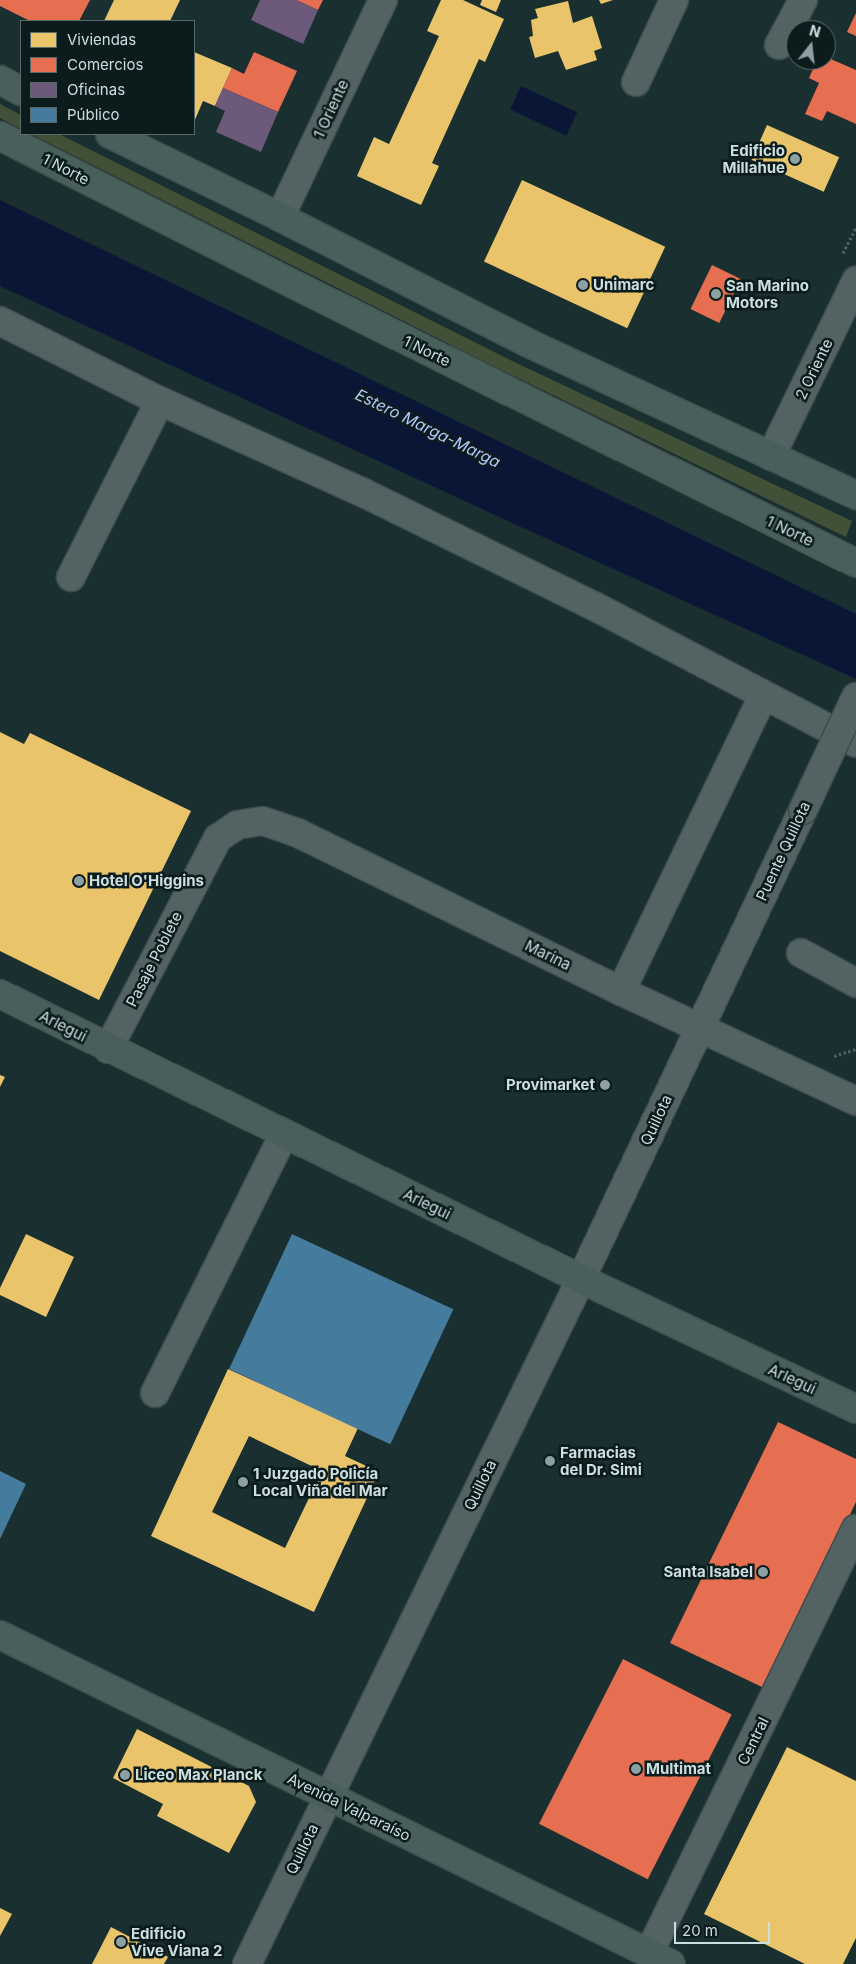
<!DOCTYPE html>
<meta charset="utf-8">
<style>
body{margin:0}
#map{position:relative;width:856px;height:1964px;overflow:hidden;background:#1a2f30;font-family:Inter,sans-serif}
div>[style]{position:absolute}
[style*='--x']{left:calc(var(--x)*1px);top:calc(var(--y)*1px);width:calc(var(--w)*1px);rotate:calc(var(--a)*1deg)}
.green>*{inset:0;background:#415138}
.water>*{inset:0;background:#0b1636;transform-origin:0 0}
.homes>*{inset:0;background:#e9c46a;transform-origin:0 0}
.shops>*{inset:0;background:#e76f51;transform-origin:0 0}
.offices>*{inset:0;background:#6d597a}
.public>*{inset:0;background:#457b9d;transform-origin:0 0}
.path>*{height:3px;margin-top:-1.5px;transform-origin:0;background:repeating-linear-gradient(90deg,#506060 0 2.5px,transparent 0 5px)}
.roads{filter:drop-shadow(1px 0 #3b4b4b) drop-shadow(-1px 0 #3b4b4b) drop-shadow(0 1px #3b4b4b) drop-shadow(0 -1px #3b4b4b)}
.minor>*{height:28px;margin:-14px;padding:0 14px;transform-origin:14px;border-radius:14px;background:#536263}
.major>*{height:28px;margin:-14px;padding:0 14px;transform-origin:14px;border-radius:14px;background:#495f5c}
.bridges{filter:drop-shadow(1px 0 #3b4b4b) drop-shadow(-1px 0 #3b4b4b) drop-shadow(0 1px #3b4b4b) drop-shadow(0 -1px #3b4b4b)}
.minor-bridge>*{height:28px;margin:-14px;padding:0 14px;transform-origin:14px;border-radius:14px;background:#536263}
.dots>*{width:14px;height:14px;translate:-50% -50%;box-sizing:border-box;border:2px solid #0c1c1c;border-radius:50%}
span{translate:-50% -50%;white-space:nowrap;text-align:center;line-height:1.15;-webkit-text-stroke:5px #0c1c1c;paint-order:stroke}
.street-label{font-size:15px;color:#cbdfe0}
.poi-label{font-size:15px;color:#cbdfe0;font-weight:700}
.right{translate:-100% -50%;text-align:right}
.left{translate:0 -50%;text-align:left}
.water-label{font-size:16px;color:#b1c7fd;font-style:italic}
.legend{position:absolute;left:20px;top:20px;width:175px;height:115px;box-sizing:border-box;background:#0c1c1c;border:1px solid #586a6a;margin:0;padding:6px 9px;list-style:none;font-size:15px;color:#cbdfe0}
.legend li{display:flex;align-items:center;gap:10px;height:25px}
.legend b{width:25px;border:1px solid #586a6a}
.north{position:absolute;left:786px;top:20px;width:50px;height:50px;box-sizing:border-box;background:#0c1c1c;border:1px solid #586a6a;border-radius:50%;rotate:16deg;font-size:14px;font-weight:700;line-height:20px;text-align:center;color:#cbdfe0}
.north::after{content:'';display:block;margin:auto;width:18px;height:22px;background:#8da1a2;clip-path:polygon(50% 0,100% 100%,50% 72%,0 100%)}
.scale{position:absolute;left:674px;top:1922px;width:96px;height:22px;box-sizing:border-box;border:2px solid #cbdfe0;border-top:0;padding-left:6px;font-size:15px;line-height:18px;white-space:nowrap;color:#cbdfe0;-webkit-text-stroke:4px #0c1c1c;paint-order:stroke}
</style>
<div id="map">
<div class="green">
<i style="clip-path:polygon(0 104px,21px 115px,21px 129px,0 118px)"></i>
<i style="clip-path:polygon(31px 134px,59px 134px,512px 361px,852px 521px,846px 537px,497px 368px)"></i>
</div>
<div class="water">
<i style="left:521px;top:86px;width:62px;height:26px;rotate:25deg"></i>
<i style="clip-path:polygon(0 200px,856px 614px,856px 679px,510px 522px,0 286px)"></i>
</div>
<div class="homes">
<i style="clip-path:polygon(114px 0,180px 0,170px 21px,104px 21px)"></i>
<i style="clip-path:polygon(441px 0,463px 0,504px 19px,485px 62px,479px 59px,432px 163px,439px 166px,421px 205px,357px 176px,374px 137px,389px 144px,439px 36px,427px 31px)"></i>
<i style="clip-path:polygon(482px 0,501px 0,496px 12px,480px 5px)"></i>
<i style="clip-path:polygon(599px 0,613px 0,601px 4px)"></i>
<i style="clip-path:polygon(568px 1px,573px 23px,592px 16px,602px 48px,594px 51px,597px 60px,566px 70px,558px 51px,535px 58px,529px 37px,533px 36px,531px 20px,538px 18px,535px 9px)"></i>
<i style="clip-path:polygon(194px 52px,232px 68px,215px 106px,203px 101px,194px 122px)"></i>
<i style="left:767px;top:125px;width:79px;height:38px;rotate:24deg"></i>
<i style="left:522px;top:180px;width:158px;height:90px;rotate:25deg"></i>
<i style="clip-path:polygon(0 732px,24px 744px,30px 733px,191px 811px,99px 1000px,0 951px)"></i>
<i style="clip-path:polygon(0 1075px,5px 1077px,0 1087px)"></i>
<i style="clip-path:polygon(26px 1234px,74px 1257px,46px 1317px,0 1295px,0 1288px)"></i>
<i style="clip-path:polygon(evenodd,228px 1369px,358px 1428px,345px 1456px,379px 1472px,314px 1612px,151px 1536px,228px 1369px,249px 1436px,322px 1471px,285px 1548px,212px 1512px,249px 1436px)"></i>
<i style="clip-path:polygon(137px 1729px,249px 1786px,256px 1802px,229px 1853px,157px 1816px,163px 1804px,113px 1778px)"></i>
<i style="clip-path:polygon(787px 1747px,856px 1781px,856px 1938px,843px 1964px,805px 1964px,704px 1914px)"></i>
<i style="clip-path:polygon(0 1908px,12px 1914px,0 1936px)"></i>
<i style="clip-path:polygon(111px 1927px,168px 1957px,164px 1964px,92px 1964px)"></i>
</div>
<div class="shops">
<i style="clip-path:polygon(0 0,90px 0,79px 21px,30px 21px,0 6px)"></i>
<i style="clip-path:polygon(296px 0,323px 0,318px 10px)"></i>
<i style="clip-path:polygon(856px 13px,856px 36px,847px 32px)"></i>
<i style="clip-path:polygon(254px 52px,297px 71px,278px 112px,223px 88px,232px 68px,244px 74px)"></i>
<i style="clip-path:polygon(826px 57px,856px 70px,856px 124px,827px 111px,822px 121px,805px 114px,819px 83px,809px 78px,817px 60px,826px 60px)"></i>
<i style="left:712px;top:265px;width:32px;height:49px;rotate:26deg"></i>
<i style="clip-path:polygon(778px 1422px,856px 1459px,856px 1502px,766px 1689px,670px 1643px)"></i>
<i style="left:623px;top:1659px;width:122px;height:185px;rotate:27deg"></i>
</div>
<div class="offices">
<i style="clip-path:polygon(260px 0,296px 0,318px 10px,303px 44px,251px 20px)"></i>
<i style="clip-path:polygon(223px 88px,278px 112px,261px 152px,216px 132px,225px 111px,215px 106px)"></i>
</div>
<div class="public">
<i style="left:292px;top:1234px;width:178px;height:149px;rotate:25deg"></i>
<i style="clip-path:polygon(0 1471px,26px 1484px,0 1539px)"></i>
</div>
<div class="path">
<i style="--x:843;--y:253;--w:29;--a:-63"></i>
<i style="--x:834;--y:1056;--w:23;--a:-18"></i>
</div>
<div class="roads">
<div class="minor">
<i style="--x:779;--y:45;--w:51;--a:-61.9"></i>
<i style="--x:636;--y:82;--w:90;--a:-65.1"></i>
<i style="--x:280;--y:217;--w:240;--a:-64.6"></i>
<i style="--x:0;--y:321;--w:179;--a:26.6"></i>
<i style="--x:160;--y:401;--w:222;--a:24.3"></i>
<i style="--x:362;--y:492;--w:261;--a:26.2"></i>
<i style="--x:596;--y:607;--w:293;--a:27.6"></i>
<i style="--x:771;--y:456;--w:195;--a:-64.1"></i>
<i style="--x:71;--y:577;--w:197;--a:-63.2"></i>
<i style="--x:801;--y:953;--w:63;--a:28.6"></i>
<i style="--x:621;--y:991;--w:327;--a:-64.3"></i>
<i style="--x:108;--y:1049;--w:238;--a:-62.5"></i>
<i style="--x:218;--y:838;--w:23;--a:-34"></i>
<i style="--x:237;--y:825;--w:26;--a:-9"></i>
<i style="--x:263;--y:821;--w:37;--a:19"></i>
<i style="--x:298;--y:833;--w:360;--a:26.1"></i>
<i style="--x:621;--y:991;--w:259;--a:25.1"></i>
<i style="--x:155;--y:1393;--w:289;--a:-63.5"></i>
<i style="--x:649;--y:1953;--w:472;--a:-64"></i>
<i style="--x:247;--y:1964;--w:762;--a:-64.01"></i>
<i style="--x:581;--y:1279;--w:519;--a:-64.67"></i>
</div>
<div class="major">
<i style="--x:0;--y:80;--w:24;--a:28"></i>
<i style="--x:110;--y:134;--w:189;--a:26"></i>
<i style="--x:280;--y:217;--w:276;--a:26.9"></i>
<i style="--x:526;--y:342;--w:364;--a:24.9"></i>
<i style="--x:0;--y:136;--w:346;--a:26.8"></i>
<i style="--x:309;--y:292;--w:610;--a:26.36"></i>
<i style="--x:0;--y:994;--w:647;--a:26.13"></i>
<i style="--x:581;--y:1279;--w:304;--a:25.3"></i>
<i style="--x:0;--y:1635;--w:747;--a:26.12"></i>
</div>
</div>
<div class="bridges">
<div class="minor-bridge">
<i style="--x:803;--y:810;--w:125;--a:-64.9"></i>
</div>
</div>
<div class="dots">
<i style="left:795px;top:159px;background:#8da1a2"></i>
<i style="left:583px;top:285px;background:#8da1a2"></i>
<i style="left:716px;top:294px;background:#8da1a2"></i>
<i style="left:79px;top:881px;background:#8da1a2"></i>
<i style="left:605px;top:1085px;background:#8da1a2"></i>
<i style="left:550px;top:1461px;background:#8da1a2"></i>
<i style="left:243px;top:1482px;background:#8da1a2"></i>
<i style="left:763px;top:1572px;background:#8da1a2"></i>
<i style="left:636px;top:1769px;background:#8da1a2"></i>
<i style="left:125px;top:1775px;background:#8da1a2"></i>
<i style="left:121px;top:1942px;background:#8da1a2"></i>
</div>
<div class="street-label">
<span style="left:331px;top:109px;rotate:-65deg">1 Oriente</span>
<span style="left:66px;top:169px;rotate:27deg">1 Norte</span>
<span style="left:427px;top:351px;rotate:26deg">1 Norte</span>
<span style="left:814px;top:369px;rotate:-64deg">2 Oriente</span>
<span style="left:790px;top:531px;rotate:26deg">1 Norte</span>
<span style="left:783px;top:851px;rotate:-65deg">Puente Quillota</span>
<span style="left:548px;top:955px;rotate:26deg">Marina</span>
<span style="left:154px;top:959px;rotate:-63deg">Pasaje Poblete</span>
<span style="left:63px;top:1026px;rotate:27deg">Arlegui</span>
<span style="left:656px;top:1120px;rotate:-65deg">Quillota</span>
<span style="left:427px;top:1204px;rotate:26deg">Arlegui</span>
<span style="left:792px;top:1379px;rotate:25deg">Arlegui</span>
<span style="left:480px;top:1485px;rotate:-64deg">Quillota</span>
<span style="left:753px;top:1741px;rotate:-64deg">Central</span>
<span style="left:349px;top:1807px;rotate:26deg">Avenida Valparaíso</span>
<span style="left:302px;top:1849px;rotate:-64deg">Quillota</span>
</div>
<div class="poi-label">
<span class="right" style="left:785px;top:159px">Edificio<br>Millahue</span>
<span class="left" style="left:593px;top:285px">Unimarc</span>
<span class="left" style="left:726px;top:294px">San Marino<br>Motors</span>
<span class="left" style="left:89px;top:881px">Hotel O'Higgins</span>
<span class="right" style="left:595px;top:1085px">Provimarket</span>
<span class="left" style="left:560px;top:1461px">Farmacias<br>del Dr. Simi</span>
<span class="left" style="left:253px;top:1482px">1 Juzgado Policía<br>Local Viña del Mar</span>
<span class="right" style="left:753px;top:1572px">Santa Isabel</span>
<span class="left" style="left:646px;top:1769px">Multimat</span>
<span class="left" style="left:135px;top:1775px">Liceo Max Planck</span>
<span class="left" style="left:131px;top:1942px">Edificio<br>Vive Viana 2</span>
</div>
<div class="water-label">
<span style="left:428px;top:428px;rotate:26deg">Estero Marga-Marga</span>
</div>
<ul class="legend">
<li><b style="height:14px;background:#e9c46a"></b>Viviendas</li>
<li><b style="height:14px;background:#e76f51"></b>Comercios</li>
<li><b style="height:14px;background:#6d597a"></b>Oficinas</li>
<li><b style="height:14px;background:#457b9d"></b>Público</li>
</ul>
<div class="north">N</div>
<div class="scale">20 m</div>
</div>
